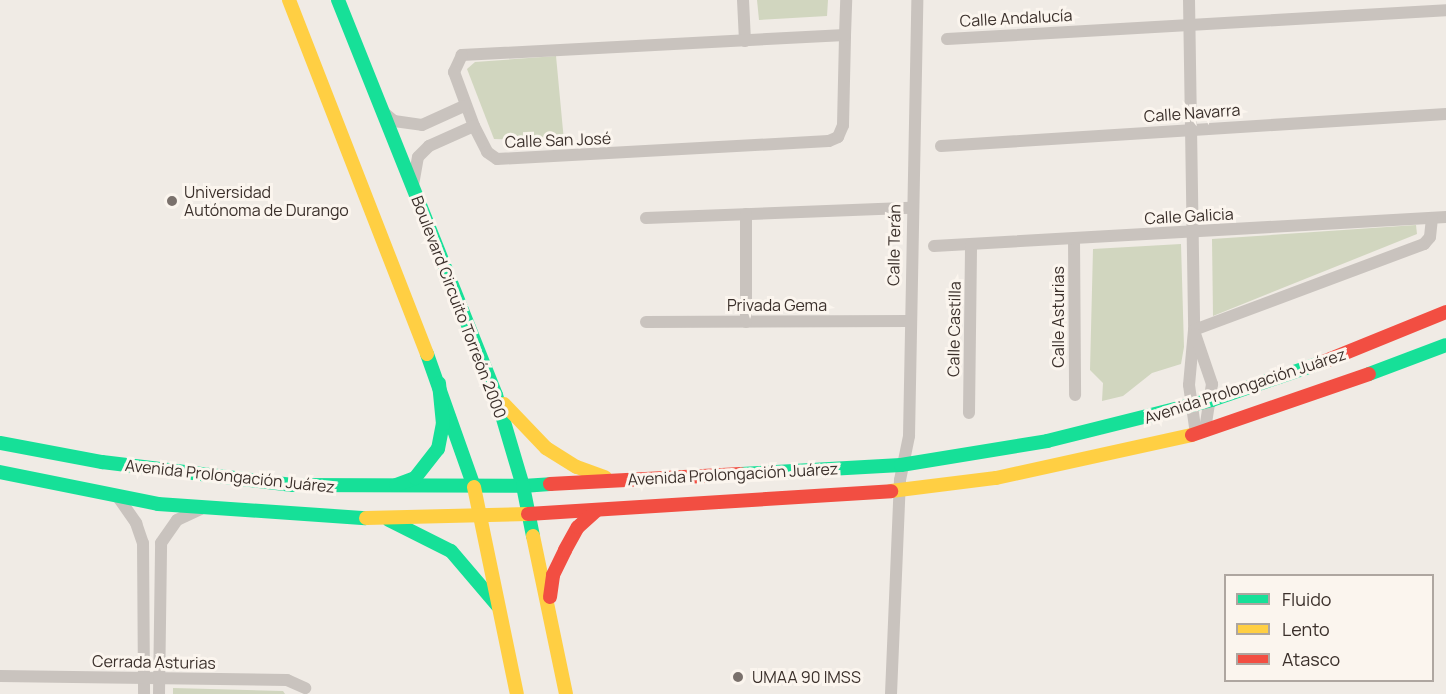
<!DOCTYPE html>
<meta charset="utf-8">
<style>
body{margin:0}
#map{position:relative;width:1446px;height:694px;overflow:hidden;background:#f0ebe5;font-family:Manrope,sans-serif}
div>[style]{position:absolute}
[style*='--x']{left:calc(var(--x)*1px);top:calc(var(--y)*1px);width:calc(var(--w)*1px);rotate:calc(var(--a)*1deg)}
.green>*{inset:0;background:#d1d6bf}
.street>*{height:12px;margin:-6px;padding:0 6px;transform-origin:6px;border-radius:6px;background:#c9c3be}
.fast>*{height:14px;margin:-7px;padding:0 7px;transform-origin:7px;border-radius:7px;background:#16e098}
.slow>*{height:14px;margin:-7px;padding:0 7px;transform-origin:7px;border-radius:7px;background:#ffcf43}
.jam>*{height:14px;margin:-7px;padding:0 7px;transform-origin:7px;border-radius:7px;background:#f24e42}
.dots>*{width:16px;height:16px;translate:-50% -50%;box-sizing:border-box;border:3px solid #fbf5ee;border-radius:50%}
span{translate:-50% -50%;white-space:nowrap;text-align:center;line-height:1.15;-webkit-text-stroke:6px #fbf5ee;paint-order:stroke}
.street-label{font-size:16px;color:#3b302b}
.poi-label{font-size:16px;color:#3b302b}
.left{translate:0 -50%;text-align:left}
.legend{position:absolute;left:1224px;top:574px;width:210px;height:108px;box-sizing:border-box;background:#fbf5ee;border:2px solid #aea6a0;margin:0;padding:8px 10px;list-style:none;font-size:18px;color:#3b302b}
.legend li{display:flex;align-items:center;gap:12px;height:30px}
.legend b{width:30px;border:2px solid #aea6a0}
</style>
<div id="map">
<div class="green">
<i style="clip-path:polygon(757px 0,828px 0,827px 16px,759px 20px)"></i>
<i style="clip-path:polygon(556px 56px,564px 141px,494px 139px,467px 69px,475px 62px)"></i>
<i style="clip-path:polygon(1416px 225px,1417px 234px,1213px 316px,1212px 239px)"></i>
<i style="clip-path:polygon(1181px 244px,1184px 347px,1181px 364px,1152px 373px,1123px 396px,1102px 401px,1103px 383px,1090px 370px,1093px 249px)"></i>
<i style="clip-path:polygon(173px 688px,283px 691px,285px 694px,173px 694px)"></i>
</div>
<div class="street">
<i style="--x:743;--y:0;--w:41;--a:87.2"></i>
<i style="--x:1189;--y:0;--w:330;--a:89.1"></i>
<i style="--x:1194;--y:330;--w:55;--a:95.2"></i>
<i style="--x:1189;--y:385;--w:49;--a:81.9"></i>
<i style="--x:845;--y:35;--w:384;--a:177"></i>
<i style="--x:462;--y:55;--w:19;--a:115"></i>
<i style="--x:454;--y:72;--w:58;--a:69.7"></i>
<i style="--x:474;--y:126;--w:29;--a:63"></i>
<i style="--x:487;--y:152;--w:12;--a:35"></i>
<i style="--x:497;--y:159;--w:332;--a:-3.1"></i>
<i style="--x:829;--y:141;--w:10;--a:-24"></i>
<i style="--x:838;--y:137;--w:13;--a:-67"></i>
<i style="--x:843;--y:125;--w:90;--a:-88.7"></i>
<i style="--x:845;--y:35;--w:35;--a:-88"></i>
<i style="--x:947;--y:39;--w:500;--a:-3.3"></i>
<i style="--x:383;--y:112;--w:14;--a:39"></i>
<i style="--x:394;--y:121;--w:28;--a:8"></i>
<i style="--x:422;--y:125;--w:46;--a:-24.3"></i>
<i style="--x:941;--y:146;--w:506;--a:-3.63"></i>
<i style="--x:413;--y:185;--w:28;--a:-80"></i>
<i style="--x:418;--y:157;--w:16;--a:-45"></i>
<i style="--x:429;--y:146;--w:49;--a:-24"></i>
<i style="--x:646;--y:218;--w:265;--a:-2.2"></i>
<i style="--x:1074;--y:239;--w:156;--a:89.6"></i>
<i style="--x:934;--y:246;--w:513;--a:-3.24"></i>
<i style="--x:646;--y:322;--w:263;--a:-0.2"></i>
<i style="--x:746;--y:322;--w:108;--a:-90"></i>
<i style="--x:1194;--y:330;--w:246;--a:-20.5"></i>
<i style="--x:1424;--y:244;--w:9;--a:-49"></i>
<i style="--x:1430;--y:237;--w:19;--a:-84"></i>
<i style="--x:1195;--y:334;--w:53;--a:71.2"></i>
<i style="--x:1212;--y:384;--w:47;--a:98.7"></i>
<i style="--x:969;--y:413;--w:169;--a:-89.3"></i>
<i style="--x:118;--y:497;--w:32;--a:55"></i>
<i style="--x:136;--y:523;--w:21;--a:71"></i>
<i style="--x:143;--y:543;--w:151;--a:89.6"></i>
<i style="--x:0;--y:676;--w:287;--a:0.8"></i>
<i style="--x:287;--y:680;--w:20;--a:24"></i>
<i style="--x:159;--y:694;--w:151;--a:-89.2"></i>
<i style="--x:161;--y:543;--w:28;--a:-55"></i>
<i style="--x:177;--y:520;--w:26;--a:-25"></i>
<i style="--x:891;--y:694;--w:214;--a:-87.6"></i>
<i style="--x:900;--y:480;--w:45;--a:-78.4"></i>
<i style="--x:909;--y:436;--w:436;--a:-88.9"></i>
</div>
<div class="fast">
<i style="--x:338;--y:0;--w:425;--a:68.2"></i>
<i style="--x:496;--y:395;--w:95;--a:73.5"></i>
<i style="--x:523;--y:486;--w:27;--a:-4"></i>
<i style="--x:427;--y:354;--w:141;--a:70.5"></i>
<i style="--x:1369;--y:374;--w:82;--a:-20.6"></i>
<i style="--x:0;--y:443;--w:104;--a:10.6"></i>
<i style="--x:102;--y:462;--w:192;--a:6.9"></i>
<i style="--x:293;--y:485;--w:230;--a:0.2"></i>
<i style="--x:523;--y:486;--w:51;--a:78.7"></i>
<i style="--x:0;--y:472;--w:161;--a:11.4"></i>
<i style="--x:158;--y:504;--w:208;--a:3.9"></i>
<i style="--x:741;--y:474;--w:160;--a:-3.2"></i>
<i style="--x:901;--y:465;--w:148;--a:-9.3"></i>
<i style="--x:1047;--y:441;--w:170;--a:-14"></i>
<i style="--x:1212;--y:400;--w:117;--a:-18.9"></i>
<i style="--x:396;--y:485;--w:20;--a:-20"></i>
<i style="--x:415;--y:478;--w:37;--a:-52"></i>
<i style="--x:438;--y:449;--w:25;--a:-79"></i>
<i style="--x:443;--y:424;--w:41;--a:-95.6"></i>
<i style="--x:389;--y:520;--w:69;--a:26.6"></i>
<i style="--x:451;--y:551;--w:71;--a:49.6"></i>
</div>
<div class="slow">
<i style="--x:289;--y:0;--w:380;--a:68.7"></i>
<i style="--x:504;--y:404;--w:61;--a:46.3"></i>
<i style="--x:546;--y:448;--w:36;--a:32"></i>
<i style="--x:577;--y:467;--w:30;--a:20"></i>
<i style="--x:474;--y:487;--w:211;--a:78.3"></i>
<i style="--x:891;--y:491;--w:106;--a:-7.1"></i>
<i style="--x:996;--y:478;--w:201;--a:-12.4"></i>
<i style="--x:366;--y:518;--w:162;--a:-1.4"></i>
<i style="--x:533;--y:536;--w:161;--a:78.2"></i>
</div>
<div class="jam">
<i style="--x:1323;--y:362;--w:133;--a:-22.1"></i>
<i style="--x:1192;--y:435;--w:187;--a:-19"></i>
<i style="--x:550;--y:484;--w:191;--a:-3"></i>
<i style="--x:528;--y:514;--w:364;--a:-3.6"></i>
<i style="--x:550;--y:597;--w:22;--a:-82"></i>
<i style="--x:553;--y:575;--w:28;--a:-64"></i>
<i style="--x:565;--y:550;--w:26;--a:-61"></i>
<i style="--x:578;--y:527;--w:25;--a:-42"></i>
</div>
<div class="dots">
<i style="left:172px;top:201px;background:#7a716c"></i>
<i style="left:738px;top:677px;background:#7a716c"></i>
</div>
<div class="street-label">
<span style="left:1016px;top:18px;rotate:-3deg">Calle Andalucía</span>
<span style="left:1192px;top:113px;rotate:-4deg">Calle Navarra</span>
<span style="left:558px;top:140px;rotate:-2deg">Calle San José</span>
<span style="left:1189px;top:216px;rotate:-3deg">Calle Galicia</span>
<span style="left:894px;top:245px;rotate:-89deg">Calle Terán</span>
<span style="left:777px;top:305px">Privada Gema</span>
<span style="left:459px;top:307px;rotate:69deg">Boulevard Circuito Torreón 2000</span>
<span style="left:1058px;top:317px;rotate:-90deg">Calle Asturias</span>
<span style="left:954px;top:329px;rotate:-89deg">Calle Castilla</span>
<span style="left:1245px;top:386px;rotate:-18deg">Avenida Prolongación Juárez</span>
<span style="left:733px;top:474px;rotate:-3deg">Avenida Prolongación Juárez</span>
<span style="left:230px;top:476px;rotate:6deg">Avenida Prolongación Juárez</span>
<span style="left:154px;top:662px;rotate:1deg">Cerrada Asturias</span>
</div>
<div class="poi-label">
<span class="left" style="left:184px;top:201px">Universidad<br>Autónoma de Durango</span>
<span class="left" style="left:752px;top:677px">UMAA 90 IMSS</span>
</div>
<ul class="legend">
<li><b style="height:8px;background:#16e098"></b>Fluido</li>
<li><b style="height:8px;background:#ffcf43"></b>Lento</li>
<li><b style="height:8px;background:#f24e42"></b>Atasco</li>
</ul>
</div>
